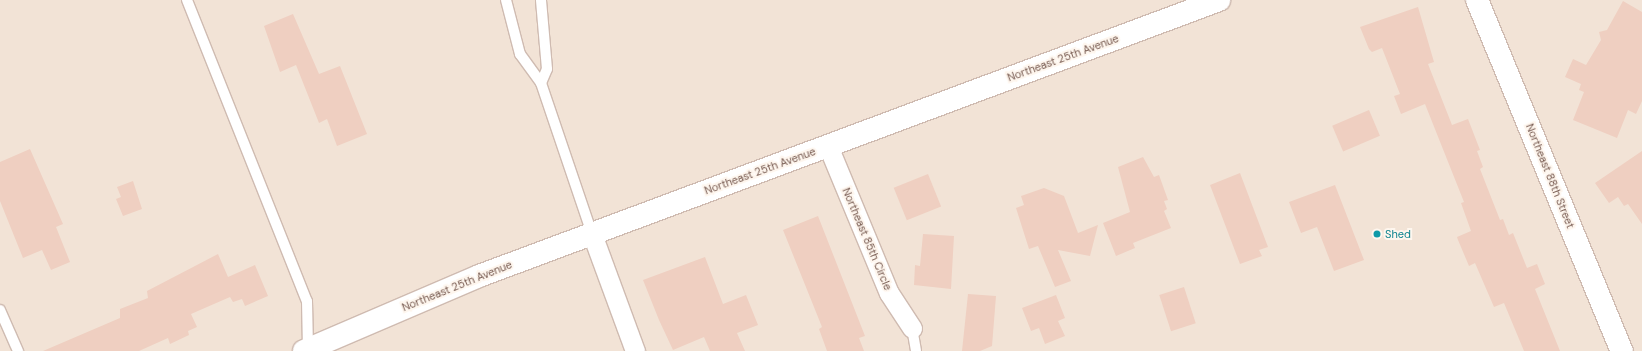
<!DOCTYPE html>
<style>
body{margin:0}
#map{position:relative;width:1642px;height:351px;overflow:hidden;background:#fbf2e7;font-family:"DM Sans",sans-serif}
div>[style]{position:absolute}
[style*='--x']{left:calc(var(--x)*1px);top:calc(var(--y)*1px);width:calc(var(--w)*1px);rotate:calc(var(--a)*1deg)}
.residential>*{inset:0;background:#f2e3d6;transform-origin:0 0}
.building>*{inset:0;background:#efcfc1;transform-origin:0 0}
.roads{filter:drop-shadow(1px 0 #cfbbb1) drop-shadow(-1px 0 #cfbbb1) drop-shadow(0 1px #cfbbb1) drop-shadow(0 -1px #cfbbb1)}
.service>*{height:10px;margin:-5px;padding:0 5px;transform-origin:5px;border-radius:5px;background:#fff}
.minor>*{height:19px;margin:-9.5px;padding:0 9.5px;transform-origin:9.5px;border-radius:9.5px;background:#fff}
.tertiary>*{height:22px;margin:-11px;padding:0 11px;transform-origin:11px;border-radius:11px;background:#fff}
.dots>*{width:11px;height:11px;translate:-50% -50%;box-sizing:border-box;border:2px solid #fef6ee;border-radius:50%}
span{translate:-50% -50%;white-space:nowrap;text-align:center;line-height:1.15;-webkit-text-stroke:4px #fef6ee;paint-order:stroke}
.street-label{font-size:11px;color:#74574d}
.culture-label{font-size:11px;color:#0d838f}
.left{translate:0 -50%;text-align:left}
</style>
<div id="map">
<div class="residential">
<i style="left:0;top:0;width:1642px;height:351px"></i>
</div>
<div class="building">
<i style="clip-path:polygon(1623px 1px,1642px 12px,1642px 101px,1636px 114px,1628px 110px,1617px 138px,1573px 120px,1584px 92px,1579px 90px,1581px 84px,1565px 77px,1573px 59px,1586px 65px,1601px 40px,1599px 32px,1607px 30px)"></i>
<i style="clip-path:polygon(1418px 7px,1434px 62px,1428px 64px,1452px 125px,1468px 119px,1480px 150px,1477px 151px,1483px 167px,1480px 169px,1500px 220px,1503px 219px,1509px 235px,1513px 233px,1527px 268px,1537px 264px,1545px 284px,1535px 289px,1560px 351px,1524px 351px,1504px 303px,1494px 307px,1475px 263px,1469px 266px,1458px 240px,1457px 237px,1471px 231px,1461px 203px,1464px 202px,1425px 104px,1401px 114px,1394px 96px,1400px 94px,1382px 48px,1372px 52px,1369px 49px,1360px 27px)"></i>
<i style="clip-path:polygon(293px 14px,319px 74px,340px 66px,367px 134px,337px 146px,327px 119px,319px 123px,296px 65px,280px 72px,264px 26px)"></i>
<i style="left:1369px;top:110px;width:28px;height:40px;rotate:67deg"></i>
<i style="clip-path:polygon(30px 149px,63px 224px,56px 227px,70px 262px,51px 270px,42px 250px,23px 258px,0 201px,0 162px)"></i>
<i style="clip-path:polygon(1642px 151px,1642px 224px,1628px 204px,1624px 206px,1618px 197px,1609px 203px,1595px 183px)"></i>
<i style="clip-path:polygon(1143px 157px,1154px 177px,1159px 175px,1168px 200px,1164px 201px,1167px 209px,1164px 211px,1171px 228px,1133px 243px,1135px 248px,1116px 256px,1103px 223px,1130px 212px,1118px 167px)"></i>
<i style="clip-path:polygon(1240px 173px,1268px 247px,1259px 250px,1262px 256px,1240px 264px,1210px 185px)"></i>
<i style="left:928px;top:174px;width:35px;height:37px;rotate:68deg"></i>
<i style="clip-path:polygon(133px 181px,142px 209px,123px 216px,116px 199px,121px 197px,117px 187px)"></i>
<i style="clip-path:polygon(1335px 185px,1364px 260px,1334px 271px,1317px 227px,1301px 233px,1289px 202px)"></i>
<i style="clip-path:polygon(1044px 188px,1064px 196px,1078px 233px,1098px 225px,1090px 256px,1058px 250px,1071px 281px,1055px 287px,1038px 246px,1029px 249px,1016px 208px,1024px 205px,1021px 196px)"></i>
<i style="clip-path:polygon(818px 216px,865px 336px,859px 338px,864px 351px,827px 351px,819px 329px,822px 327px,783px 230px)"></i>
<i style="clip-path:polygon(923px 234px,954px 236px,951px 289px,914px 285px,915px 265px,920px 266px)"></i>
<i style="clip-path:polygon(218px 254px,228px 277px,255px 265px,268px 296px,245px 306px,242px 299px,233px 302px,230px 297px,191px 314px,197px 327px,188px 331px,189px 335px,170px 344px,168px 338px,139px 351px,43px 351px,120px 318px,120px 309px,148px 298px,147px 291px)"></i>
<i style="clip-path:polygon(705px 257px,723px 304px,746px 295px,758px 325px,737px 333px,745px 351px,710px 351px,704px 337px,673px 350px,659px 320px,643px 280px)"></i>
<i style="left:1184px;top:287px;width:38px;height:26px;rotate:72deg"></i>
<i style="clip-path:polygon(968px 294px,996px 296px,992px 346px,980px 351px,962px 351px)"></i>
<i style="clip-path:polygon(1056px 295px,1065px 318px,1058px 321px,1065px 336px,1045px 344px,1039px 328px,1031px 331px,1022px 308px)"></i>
</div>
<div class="roads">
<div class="service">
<i style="--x:187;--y:0;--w:324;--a:68.3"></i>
<i style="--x:307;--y:301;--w:48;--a:88.8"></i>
<i style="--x:506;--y:0;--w:56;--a:75.5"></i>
<i style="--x:520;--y:54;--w:36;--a:54"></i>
<i style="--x:541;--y:83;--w:159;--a:71.3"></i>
<i style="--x:541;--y:83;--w:15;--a:-67"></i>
<i style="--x:547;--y:69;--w:69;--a:-95"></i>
<i style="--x:0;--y:310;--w:45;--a:66.3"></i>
<i style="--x:912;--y:328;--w:23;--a:80"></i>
</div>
<div class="minor">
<i style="--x:828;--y:146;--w:159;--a:67.5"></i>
<i style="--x:889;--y:293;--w:42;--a:56.7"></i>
<i style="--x:592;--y:234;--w:125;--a:69.8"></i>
</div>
<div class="tertiary">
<i style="--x:1477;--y:0;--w:380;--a:67.6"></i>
<i style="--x:304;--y:351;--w:190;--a:-23.2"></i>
<i style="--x:479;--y:276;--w:790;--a:-20.45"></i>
</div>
</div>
<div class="dots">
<i style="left:1377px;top:234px;background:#0f9aa8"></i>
</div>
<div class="street-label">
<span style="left:1063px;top:58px;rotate:-20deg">Northeast 25th Avenue</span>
<span style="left:760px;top:171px;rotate:-20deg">Northeast 25th Avenue</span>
<span style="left:1550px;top:176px;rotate:68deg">Northeast 88th Street</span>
<span style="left:867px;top:239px;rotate:67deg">Northeast 85th Circle</span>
<span style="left:457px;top:286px;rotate:-22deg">Northeast 25th Avenue</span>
</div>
<div class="culture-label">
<span class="left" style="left:1385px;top:234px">Shed</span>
</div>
</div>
